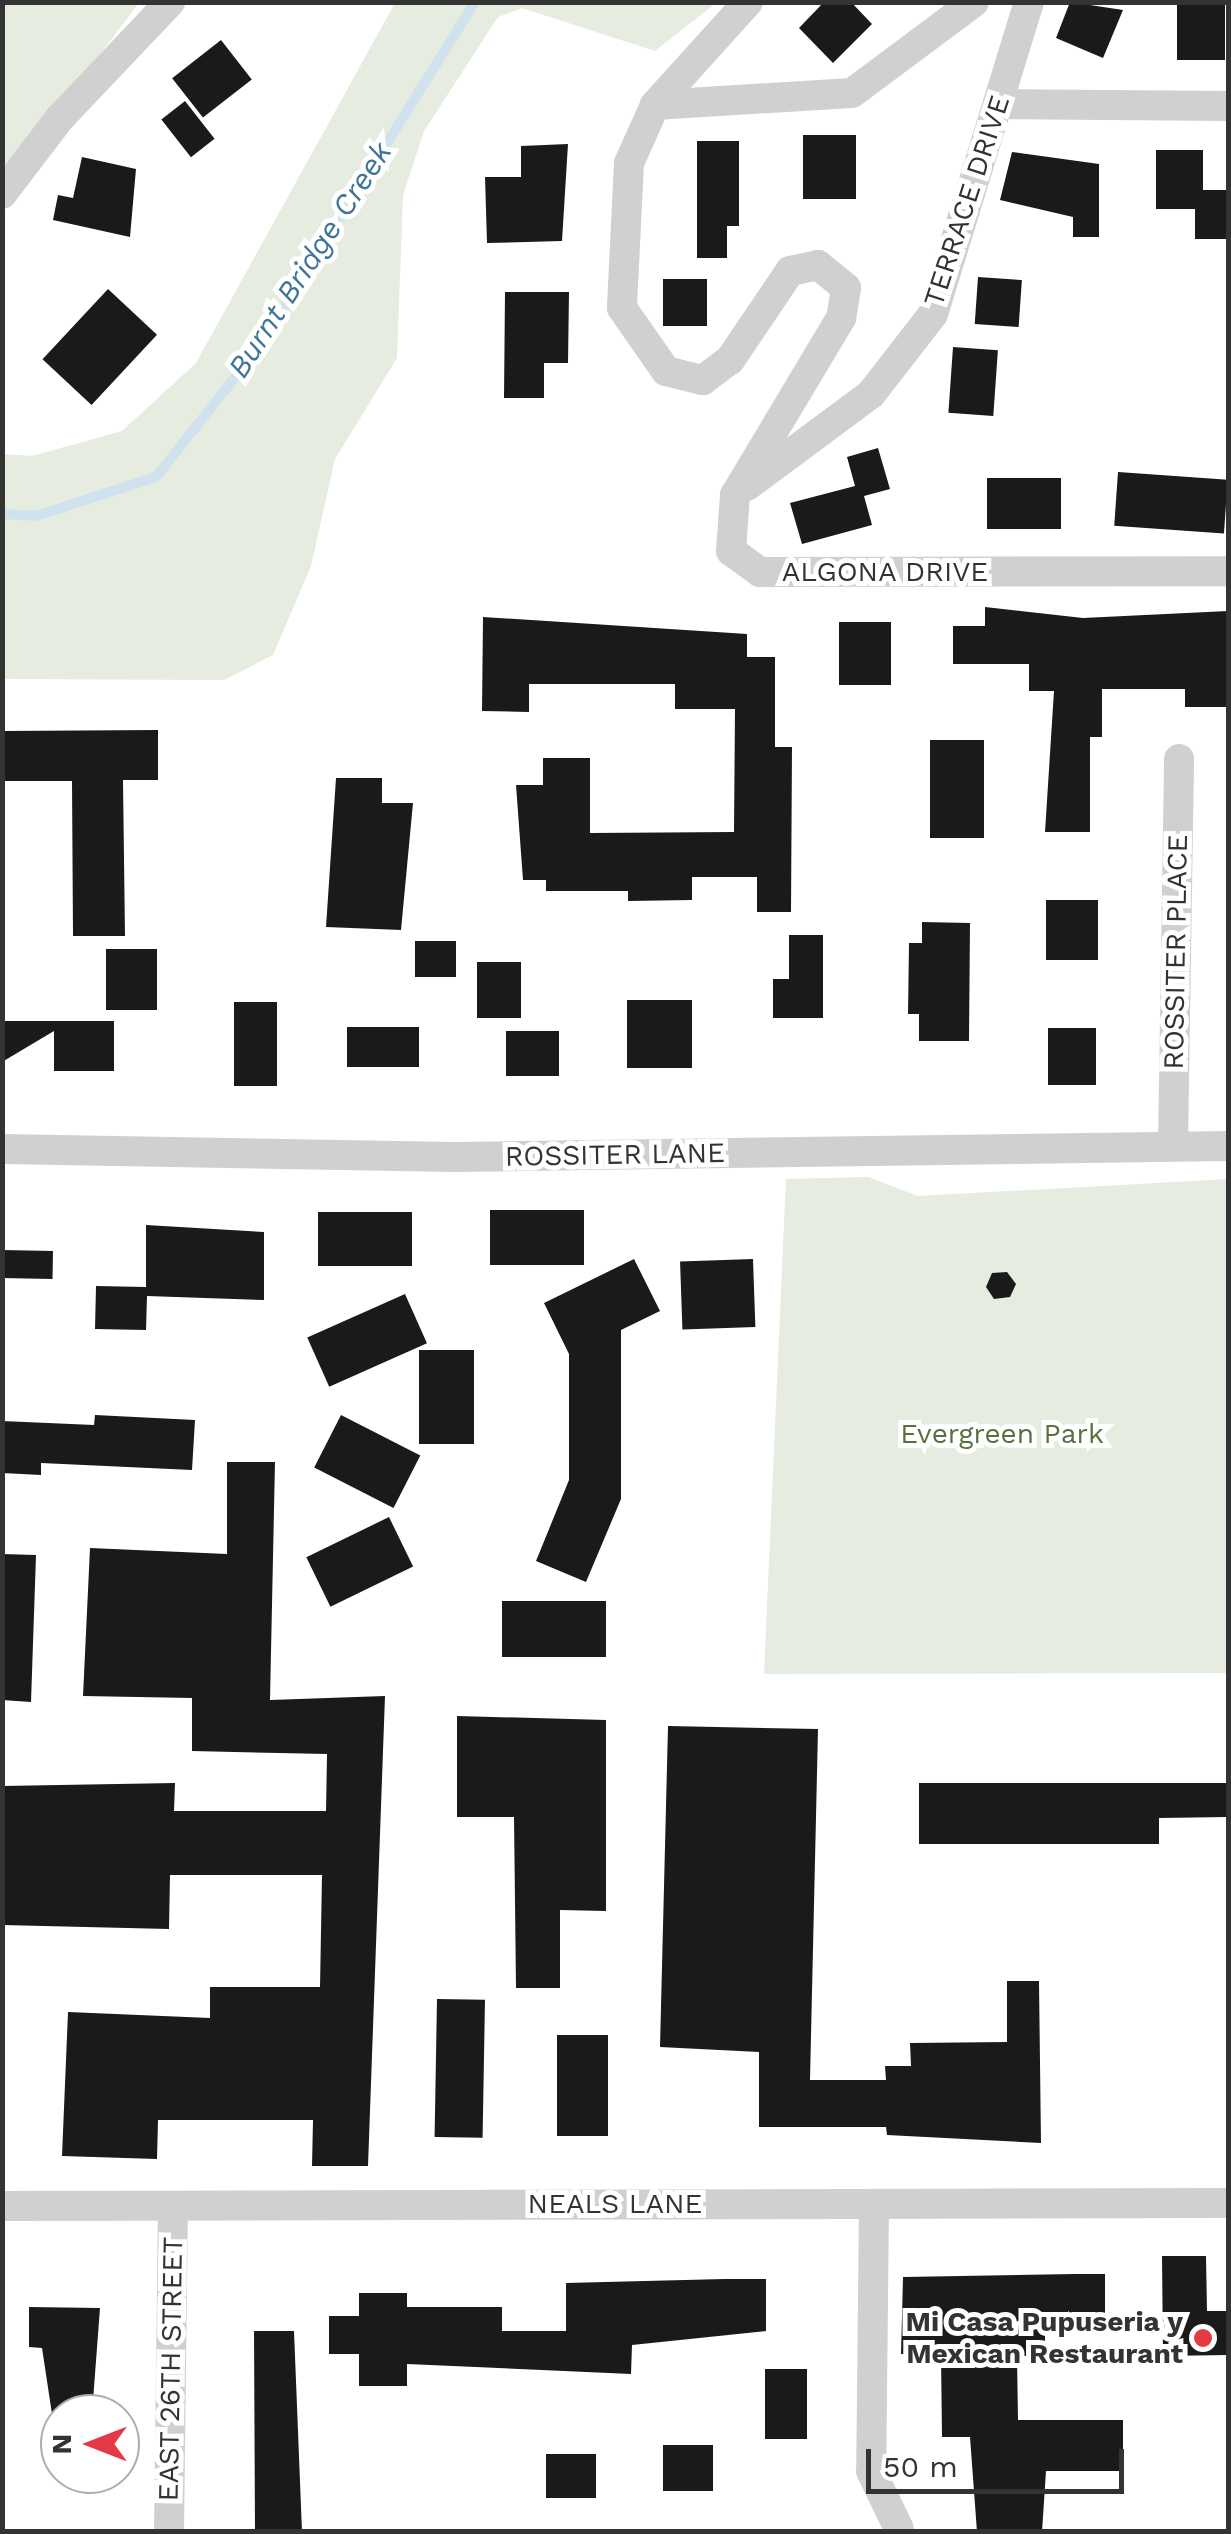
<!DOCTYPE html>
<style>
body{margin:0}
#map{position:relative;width:1231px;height:2534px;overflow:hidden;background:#fff;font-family:"Work Sans",sans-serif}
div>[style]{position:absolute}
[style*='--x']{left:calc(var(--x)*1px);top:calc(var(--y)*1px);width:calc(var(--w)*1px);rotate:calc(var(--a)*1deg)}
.green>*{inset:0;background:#e6ecdf}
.stream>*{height:10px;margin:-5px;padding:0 5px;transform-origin:5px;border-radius:5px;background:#cfe2ee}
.building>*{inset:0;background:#1a1a1a;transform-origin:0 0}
.minor>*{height:30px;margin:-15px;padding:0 15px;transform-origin:15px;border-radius:15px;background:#d0d0d0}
.dots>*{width:28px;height:28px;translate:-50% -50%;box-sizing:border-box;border:5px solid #fff;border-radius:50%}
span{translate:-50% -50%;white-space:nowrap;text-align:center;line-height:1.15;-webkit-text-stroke:10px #fff;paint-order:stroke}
.street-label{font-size:28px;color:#333}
.park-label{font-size:28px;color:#56703f}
.poi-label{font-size:28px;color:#333;font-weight:700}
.right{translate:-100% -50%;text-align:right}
.water-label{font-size:30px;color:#3f7597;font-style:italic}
.frame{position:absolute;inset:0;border:5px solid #333;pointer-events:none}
.north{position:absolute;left:40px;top:2394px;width:100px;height:100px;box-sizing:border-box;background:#fff;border:2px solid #adadad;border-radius:50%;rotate:270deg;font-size:28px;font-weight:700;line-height:40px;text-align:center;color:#333}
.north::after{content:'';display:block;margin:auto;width:35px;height:45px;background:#e63946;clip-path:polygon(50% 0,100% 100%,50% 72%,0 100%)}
.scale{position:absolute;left:866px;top:2449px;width:258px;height:45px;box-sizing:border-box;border:5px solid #333;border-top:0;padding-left:12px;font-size:30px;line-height:35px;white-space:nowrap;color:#333;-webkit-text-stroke:8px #fff;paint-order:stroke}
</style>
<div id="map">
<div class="green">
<i style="clip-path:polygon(3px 3px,139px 3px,3px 182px)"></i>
<i style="clip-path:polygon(395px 3px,716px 3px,655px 51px,522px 8px,498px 17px,424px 131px,403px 195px,397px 358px,335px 459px,311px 566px,273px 655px,224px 680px,3px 679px,3px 454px,32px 456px,122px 431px,196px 363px)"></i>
<i style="clip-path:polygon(868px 1177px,918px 1196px,1228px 1179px,1228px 1673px,764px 1674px,786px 1179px)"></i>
</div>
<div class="stream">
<i style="--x:2;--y:514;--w:34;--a:3"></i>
<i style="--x:36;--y:516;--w:126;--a:-18"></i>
<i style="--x:156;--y:477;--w:167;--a:-51.6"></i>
<i style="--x:260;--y:346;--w:406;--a:-58"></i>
</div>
<div class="building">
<i style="clip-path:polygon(824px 2px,851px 2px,872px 24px,833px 63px,799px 28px)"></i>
<i style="clip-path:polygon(1070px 2px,1123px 10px,1103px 58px,1056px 38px)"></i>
<i style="left:1177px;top:2px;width:48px;height:58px"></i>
<i style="left:221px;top:40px;width:50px;height:62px;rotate:52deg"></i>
<i style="left:185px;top:101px;width:48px;height:30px;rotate:52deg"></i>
<i style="left:803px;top:135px;width:53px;height:64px"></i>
<i style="clip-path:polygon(697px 141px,739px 141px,739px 226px,727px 226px,727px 258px,697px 258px)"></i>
<i style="clip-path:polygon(568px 144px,562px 241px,487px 243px,485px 177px,521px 177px,521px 146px)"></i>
<i style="clip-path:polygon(1156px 150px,1203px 150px,1203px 190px,1228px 190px,1228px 239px,1195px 239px,1195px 209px,1156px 209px)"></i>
<i style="clip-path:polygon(1012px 152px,1099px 164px,1099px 237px,1073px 237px,1073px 217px,1000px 200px)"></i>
<i style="clip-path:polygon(82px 157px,136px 169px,130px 237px,53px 220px,58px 195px,73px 198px)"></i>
<i style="left:978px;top:277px;width:44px;height:47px;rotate:4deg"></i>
<i style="left:663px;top:279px;width:44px;height:47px"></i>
<i style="left:108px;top:289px;width:67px;height:96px;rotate:43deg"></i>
<i style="clip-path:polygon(505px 292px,569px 292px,568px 363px,544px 363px,544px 398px,504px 398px)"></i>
<i style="left:953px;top:347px;width:45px;height:66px;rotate:4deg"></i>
<i style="clip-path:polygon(878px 448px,890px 489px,864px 496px,872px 525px,802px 544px,790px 503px,855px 486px,847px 457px)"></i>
<i style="left:1118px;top:472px;width:110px;height:54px;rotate:4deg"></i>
<i style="left:987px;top:478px;width:74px;height:51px"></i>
<i style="clip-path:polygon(985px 607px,1083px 618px,1228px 611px,1228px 707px,1185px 707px,1185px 689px,1102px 689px,1102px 737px,1090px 737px,1090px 832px,1045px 832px,1054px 691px,1029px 691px,1029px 664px,953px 664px,953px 626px,985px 626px)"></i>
<i style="clip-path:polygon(483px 617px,747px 634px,747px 657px,775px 657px,775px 747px,792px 747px,791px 912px,757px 912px,757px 877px,692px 877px,692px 900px,628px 901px,628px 891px,546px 891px,546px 880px,523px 880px,516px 785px,543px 785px,543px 758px,590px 758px,590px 833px,734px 832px,735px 709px,675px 709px,675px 684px,529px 684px,529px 712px,482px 711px)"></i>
<i style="left:839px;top:622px;width:52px;height:63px"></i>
<i style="clip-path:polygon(158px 730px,158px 780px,123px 780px,125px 936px,73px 936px,72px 781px,2px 781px,2px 731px)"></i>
<i style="left:930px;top:740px;width:54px;height:98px"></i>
<i style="clip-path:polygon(336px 778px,382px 778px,382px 803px,413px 803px,401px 930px,326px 927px)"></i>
<i style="left:1046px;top:900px;width:52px;height:60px"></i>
<i style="clip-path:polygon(922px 922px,970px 923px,969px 1041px,919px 1041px,919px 1014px,908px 1014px,909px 943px,922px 943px)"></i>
<i style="clip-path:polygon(789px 935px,823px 935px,823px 1018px,773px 1018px,773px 979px,789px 979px)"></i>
<i style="left:415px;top:941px;width:41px;height:36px"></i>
<i style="left:106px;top:949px;width:51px;height:61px"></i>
<i style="left:477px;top:962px;width:44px;height:56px"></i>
<i style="left:627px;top:1000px;width:65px;height:68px"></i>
<i style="left:234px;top:1002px;width:43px;height:84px"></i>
<i style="clip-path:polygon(2px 1021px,114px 1021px,114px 1071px,54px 1071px,54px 1031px,2px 1062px)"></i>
<i style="left:347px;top:1027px;width:72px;height:40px"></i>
<i style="left:1048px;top:1028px;width:48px;height:57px"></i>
<i style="left:506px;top:1031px;width:53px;height:45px"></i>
<i style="left:490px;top:1210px;width:94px;height:55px"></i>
<i style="left:318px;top:1212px;width:94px;height:54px"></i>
<i style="clip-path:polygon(146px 1225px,264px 1232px,264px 1300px,147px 1296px,146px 1330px,95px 1329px,96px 1286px,146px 1287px)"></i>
<i style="left:2px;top:1250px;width:51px;height:28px;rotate:1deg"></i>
<i style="clip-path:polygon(634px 1259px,660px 1311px,621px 1330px,621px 1499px,586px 1582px,536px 1561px,569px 1480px,569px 1354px,544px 1303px)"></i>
<i style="left:753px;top:1259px;width:68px;height:73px;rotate:88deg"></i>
<i style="clip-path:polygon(1007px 1272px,1016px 1284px,1010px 1297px,994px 1299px,986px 1287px,992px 1273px)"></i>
<i style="left:405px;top:1294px;width:54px;height:107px;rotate:66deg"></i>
<i style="left:419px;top:1350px;width:55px;height:94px"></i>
<i style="clip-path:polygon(95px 1415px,195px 1420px,192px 1470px,41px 1463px,41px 1475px,2px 1473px,2px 1421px,94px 1425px)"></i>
<i style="left:341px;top:1415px;width:89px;height:59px;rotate:27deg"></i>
<i style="clip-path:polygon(227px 1462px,275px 1462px,270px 1700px,385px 1696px,368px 2166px,312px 2166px,313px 2120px,158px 2120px,157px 2159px,62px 2156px,68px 2012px,210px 2018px,210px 1987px,320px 1987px,322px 1875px,170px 1875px,169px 1929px,2px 1925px,2px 1786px,175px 1783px,174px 1811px,326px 1811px,327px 1754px,192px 1751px,192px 1698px,83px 1696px,90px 1548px,227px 1554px)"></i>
<i style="left:389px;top:1517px;width:55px;height:92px;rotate:64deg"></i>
<i style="clip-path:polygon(2px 1554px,36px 1555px,31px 1702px,2px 1700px)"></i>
<i style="left:502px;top:1601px;width:104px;height:56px"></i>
<i style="clip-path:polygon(457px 1716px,606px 1720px,606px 1911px,560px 1910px,560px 1988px,516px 1988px,514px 1817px,457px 1817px)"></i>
<i style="clip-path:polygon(668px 1726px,818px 1729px,810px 2080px,886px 2080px,885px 2066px,911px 2066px,910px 2043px,1007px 2042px,1007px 1981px,1039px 1981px,1041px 2143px,887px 2135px,886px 2127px,759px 2127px,759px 2052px,660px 2047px)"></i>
<i style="clip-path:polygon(919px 1783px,1228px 1783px,1228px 1817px,1159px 1818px,1159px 1844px,919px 1844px)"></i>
<i style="left:437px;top:1999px;width:48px;height:138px;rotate:1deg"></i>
<i style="left:557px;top:2035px;width:51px;height:101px"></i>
<i style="clip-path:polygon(1162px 2256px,1206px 2256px,1207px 2311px,1228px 2311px,1228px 2355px,1163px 2356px)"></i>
<i style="clip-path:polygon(1075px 2274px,1105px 2274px,1105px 2323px,1045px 2322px,1045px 2356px,1017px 2356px,1018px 2420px,1123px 2420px,1123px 2471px,1046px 2471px,1042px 2532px,977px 2532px,970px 2437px,942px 2437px,941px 2355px,901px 2354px,903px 2277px)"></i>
<i style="clip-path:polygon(724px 2279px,766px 2279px,766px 2331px,632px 2345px,631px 2374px,407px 2364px,407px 2386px,359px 2386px,359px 2354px,329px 2354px,329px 2316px,359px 2316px,359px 2293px,407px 2293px,407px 2307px,502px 2307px,502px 2331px,566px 2331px,566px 2283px)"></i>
<i style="clip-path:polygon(29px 2307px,100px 2308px,92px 2414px,52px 2414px,42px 2348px,29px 2347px)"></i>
<i style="clip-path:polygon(254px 2331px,294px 2331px,302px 2532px,255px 2532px)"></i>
<i style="left:765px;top:2369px;width:42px;height:70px"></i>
<i style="left:713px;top:2445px;width:46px;height:50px;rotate:90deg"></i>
<i style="left:596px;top:2454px;width:44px;height:50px;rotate:90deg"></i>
</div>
<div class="minor">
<i style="--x:748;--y:2;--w:139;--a:132.1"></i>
<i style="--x:655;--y:105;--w:64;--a:114.1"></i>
<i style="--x:629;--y:163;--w:145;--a:92.8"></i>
<i style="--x:622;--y:308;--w:77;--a:55.1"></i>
<i style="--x:666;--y:371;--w:38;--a:14"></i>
<i style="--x:703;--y:380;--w:34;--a:-37"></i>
<i style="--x:730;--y:360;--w:107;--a:-56"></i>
<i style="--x:790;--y:271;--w:29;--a:-12"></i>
<i style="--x:818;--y:265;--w:36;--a:39"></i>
<i style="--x:846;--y:288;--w:30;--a:99"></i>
<i style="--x:841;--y:318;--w:206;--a:120.9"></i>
<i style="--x:735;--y:495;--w:56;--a:94.1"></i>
<i style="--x:731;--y:551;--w:36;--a:36"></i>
<i style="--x:760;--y:572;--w:468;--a:-0.1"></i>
<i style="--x:999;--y:104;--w:229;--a:0.5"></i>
<i style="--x:655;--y:105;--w:197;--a:-3.5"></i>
<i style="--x:852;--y:93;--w:152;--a:-36.7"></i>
<i style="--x:2;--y:194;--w:96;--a:-52.7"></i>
<i style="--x:60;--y:118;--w:160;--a:-46.5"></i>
<i style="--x:747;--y:486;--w:154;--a:-36.6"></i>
<i style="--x:871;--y:394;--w:101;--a:-52.2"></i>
<i style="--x:933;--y:314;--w:326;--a:-72.9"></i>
<i style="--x:1173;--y:1146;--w:387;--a:-89.1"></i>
<i style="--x:2;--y:1149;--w:453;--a:1"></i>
<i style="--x:455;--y:1157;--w:773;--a:-0.82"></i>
<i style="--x:874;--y:2204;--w:267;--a:90.6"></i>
<i style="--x:871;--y:2471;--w:64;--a:64.2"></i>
<i style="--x:2;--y:2206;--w:1226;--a:-0.14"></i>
<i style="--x:169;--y:2532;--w:325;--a:-89.3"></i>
</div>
<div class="dots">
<i style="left:1203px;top:2338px;background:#e63946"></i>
</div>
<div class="street-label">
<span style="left:967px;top:201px;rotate:-72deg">TERRACE DRIVE</span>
<span style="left:885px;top:572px">ALGONA DRIVE</span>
<span style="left:1176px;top:952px;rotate:-89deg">ROSSITER PLACE</span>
<span style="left:615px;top:1155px;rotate:-1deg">ROSSITER LANE</span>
<span style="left:615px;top:2204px">NEALS LANE</span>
<span style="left:171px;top:2369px;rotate:-89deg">EAST 26TH STREET</span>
</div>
<div class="park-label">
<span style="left:1002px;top:1434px">Evergreen Park</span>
</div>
<div class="poi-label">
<span class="right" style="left:1183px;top:2338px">Mi Casa Pupuseria y<br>Mexican Restaurant</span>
</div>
<div class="water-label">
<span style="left:310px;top:260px;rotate:-57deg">Burnt Bridge Creek</span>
</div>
<div class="frame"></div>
<div class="north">N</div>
<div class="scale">50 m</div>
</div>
